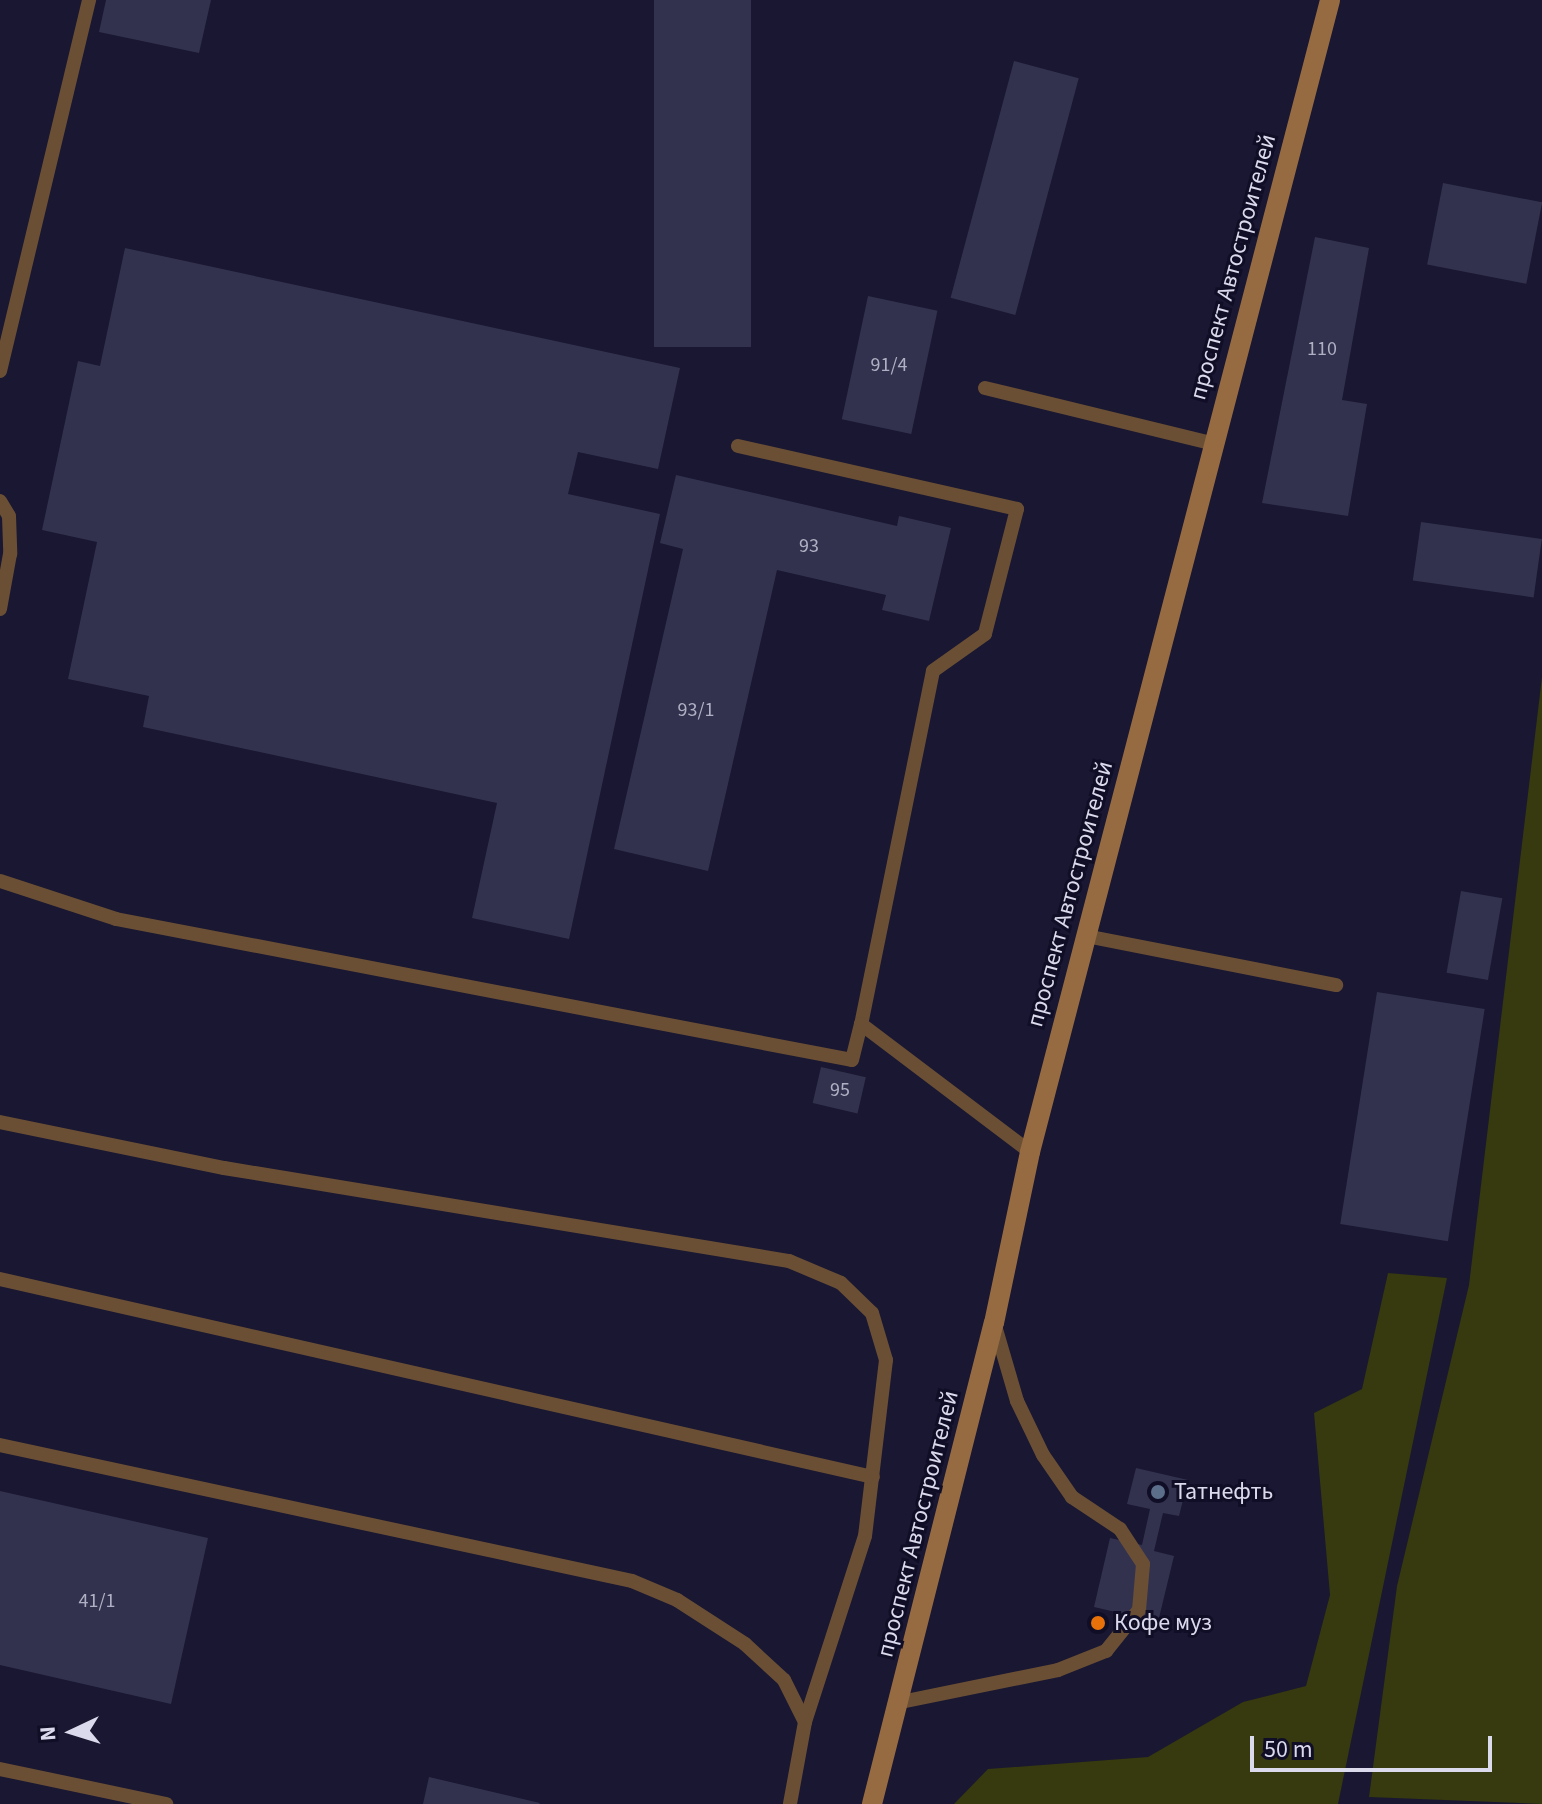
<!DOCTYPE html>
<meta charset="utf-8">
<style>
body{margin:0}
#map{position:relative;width:1542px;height:1804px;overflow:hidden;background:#191731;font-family:"Source Sans 3",sans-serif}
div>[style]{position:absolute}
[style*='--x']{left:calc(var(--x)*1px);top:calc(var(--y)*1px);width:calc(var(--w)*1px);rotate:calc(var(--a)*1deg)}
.green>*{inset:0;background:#37390f}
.building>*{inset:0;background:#33324e;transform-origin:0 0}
.service>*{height:14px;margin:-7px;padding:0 7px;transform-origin:7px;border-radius:7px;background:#6a4f35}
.secondary>*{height:20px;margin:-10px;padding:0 10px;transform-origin:10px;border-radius:10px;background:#976b41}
.dots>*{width:22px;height:22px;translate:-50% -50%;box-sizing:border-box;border:4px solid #100e26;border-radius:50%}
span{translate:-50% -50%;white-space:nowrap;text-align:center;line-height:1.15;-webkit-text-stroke:6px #100e26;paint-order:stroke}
.number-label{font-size:20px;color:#b0b0c4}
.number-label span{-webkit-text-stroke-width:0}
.street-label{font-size:24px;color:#dadaec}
.poi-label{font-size:24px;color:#dadaec}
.left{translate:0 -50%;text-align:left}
.north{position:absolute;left:32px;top:1692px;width:80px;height:80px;-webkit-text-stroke:6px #100e26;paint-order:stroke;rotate:266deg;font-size:22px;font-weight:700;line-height:32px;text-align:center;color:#dadaec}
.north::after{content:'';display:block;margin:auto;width:28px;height:36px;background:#dadaec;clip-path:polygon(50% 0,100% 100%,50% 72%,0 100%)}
.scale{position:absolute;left:1250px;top:1736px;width:242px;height:36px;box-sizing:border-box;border:4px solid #dadaec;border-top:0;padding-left:10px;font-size:24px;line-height:28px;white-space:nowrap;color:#dadaec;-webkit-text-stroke:6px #100e26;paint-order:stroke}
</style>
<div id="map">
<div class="green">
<i style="clip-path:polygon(1542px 677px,1542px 1804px,1369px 1797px,1397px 1586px,1469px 1285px)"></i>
<i style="clip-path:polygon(1388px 1273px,1447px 1278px,1338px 1804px,954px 1804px,988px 1769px,1148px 1757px,1243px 1702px,1306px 1686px,1330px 1595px,1314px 1413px,1362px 1389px)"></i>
</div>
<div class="building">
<i style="clip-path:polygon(106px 0,211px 0,199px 53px,99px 32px)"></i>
<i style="left:654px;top:0;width:97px;height:347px"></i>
<i style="left:1014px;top:61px;width:67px;height:245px;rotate:15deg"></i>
<i style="left:1443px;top:183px;width:101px;height:83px;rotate:11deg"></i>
<i style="clip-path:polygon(1315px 237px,1369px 248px,1342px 400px,1367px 404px,1348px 516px,1262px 503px)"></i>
<i style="clip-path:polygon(125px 248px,680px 368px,658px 469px,578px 452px,568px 494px,660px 514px,569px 939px,472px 918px,497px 803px,143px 727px,149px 696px,68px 679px,97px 542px,42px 530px,78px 361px,100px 366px)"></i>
<i style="left:868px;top:296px;width:71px;height:126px;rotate:12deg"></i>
<i style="clip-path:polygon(676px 475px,897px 526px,899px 516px,951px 528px,929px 621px,882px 610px,886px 595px,777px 570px,708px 871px,614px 849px,683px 549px,660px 543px)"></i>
<i style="left:1421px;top:522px;width:122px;height:59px;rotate:8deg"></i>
<i style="left:1461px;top:891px;width:42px;height:83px;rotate:10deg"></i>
<i style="left:1377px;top:992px;width:109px;height:235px;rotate:9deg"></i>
<i style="left:821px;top:1067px;width:46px;height:37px;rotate:13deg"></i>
<i style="clip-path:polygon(1136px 1468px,1188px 1480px,1179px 1516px,1163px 1513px,1154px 1551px,1174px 1556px,1158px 1622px,1094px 1607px,1110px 1538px,1142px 1545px,1150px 1509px,1127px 1504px)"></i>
<i style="clip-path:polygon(0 1491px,208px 1538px,171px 1704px,0 1665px)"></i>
<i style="clip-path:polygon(429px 1777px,540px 1803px,539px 1804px,423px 1804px)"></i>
</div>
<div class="service">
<i style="--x:0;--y:371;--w:382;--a:-76.5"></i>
<i style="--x:985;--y:388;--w:236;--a:13.7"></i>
<i style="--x:738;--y:446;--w:286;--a:12.7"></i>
<i style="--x:1017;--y:509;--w:129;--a:104.4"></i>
<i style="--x:985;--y:634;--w:64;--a:144.6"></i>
<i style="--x:933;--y:671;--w:360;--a:101.5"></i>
<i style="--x:861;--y:1024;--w:212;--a:37.1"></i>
<i style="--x:0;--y:501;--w:17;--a:59"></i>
<i style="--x:9;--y:516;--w:38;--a:88"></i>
<i style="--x:10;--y:554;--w:56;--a:100.3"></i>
<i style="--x:0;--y:881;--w:122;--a:18.1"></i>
<i style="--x:116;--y:919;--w:749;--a:10.85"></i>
<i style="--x:852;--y:1060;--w:37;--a:-76"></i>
<i style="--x:1086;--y:936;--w:255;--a:11.1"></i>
<i style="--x:0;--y:1122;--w:229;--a:11.6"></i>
<i style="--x:224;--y:1168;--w:573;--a:9.35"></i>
<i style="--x:789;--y:1261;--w:56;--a:22.9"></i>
<i style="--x:841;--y:1283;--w:43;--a:44.1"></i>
<i style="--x:872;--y:1313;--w:49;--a:73.4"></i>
<i style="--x:886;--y:1360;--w:177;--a:96.8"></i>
<i style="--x:865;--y:1536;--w:195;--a:107.9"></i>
<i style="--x:0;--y:1279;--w:895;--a:12.78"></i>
<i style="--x:0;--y:1445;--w:646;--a:12.14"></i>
<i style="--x:632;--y:1581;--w:49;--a:22.9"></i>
<i style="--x:677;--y:1600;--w:81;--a:32.9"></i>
<i style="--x:745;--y:1644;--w:53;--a:42.7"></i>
<i style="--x:784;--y:1680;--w:47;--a:63.4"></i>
<i style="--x:805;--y:1722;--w:83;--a:100.4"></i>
<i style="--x:901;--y:1702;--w:160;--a:-11.5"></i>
<i style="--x:1058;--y:1670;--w:52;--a:-21.6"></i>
<i style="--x:1106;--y:1651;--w:53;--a:-51.2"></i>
<i style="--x:1139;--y:1610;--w:46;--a:-85"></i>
<i style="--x:1143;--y:1564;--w:42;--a:-123.3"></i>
<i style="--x:1120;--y:1529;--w:58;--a:-146.3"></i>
<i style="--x:1072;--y:1497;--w:51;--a:-124.6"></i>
<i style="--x:1043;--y:1455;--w:60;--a:-115.7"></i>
<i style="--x:1017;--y:1401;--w:78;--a:-106.3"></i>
<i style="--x:0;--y:1769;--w:170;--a:11.9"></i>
</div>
<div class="secondary">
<i style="--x:872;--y:1804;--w:496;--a:-75.8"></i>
<i style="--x:994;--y:1323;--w:175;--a:-78.1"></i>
<i style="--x:1030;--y:1152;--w:1190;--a:-75.4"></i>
</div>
<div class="dots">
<i style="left:1158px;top:1492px;background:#5c6f8a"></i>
<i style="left:1098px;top:1623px;background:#e8710a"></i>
</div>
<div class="number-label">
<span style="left:1322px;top:349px">110</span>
<span style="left:889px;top:365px">91/4</span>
<span style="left:809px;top:546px">93</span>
<span style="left:696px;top:710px">93/1</span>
<span style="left:840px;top:1090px">95</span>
<span style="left:97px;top:1601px">41/1</span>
</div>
<div class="street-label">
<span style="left:1233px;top:267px;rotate:-75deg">проспект Автостроителей</span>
<span style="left:1070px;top:894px;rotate:-75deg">проспект Автостроителей</span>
<span style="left:918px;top:1524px;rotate:-76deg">проспект Автостроителей</span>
</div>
<div class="poi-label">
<span class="left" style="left:1174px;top:1492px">Татнефть</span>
<span class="left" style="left:1114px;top:1623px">Кофе муз</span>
</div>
<div class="north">N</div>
<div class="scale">50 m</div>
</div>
